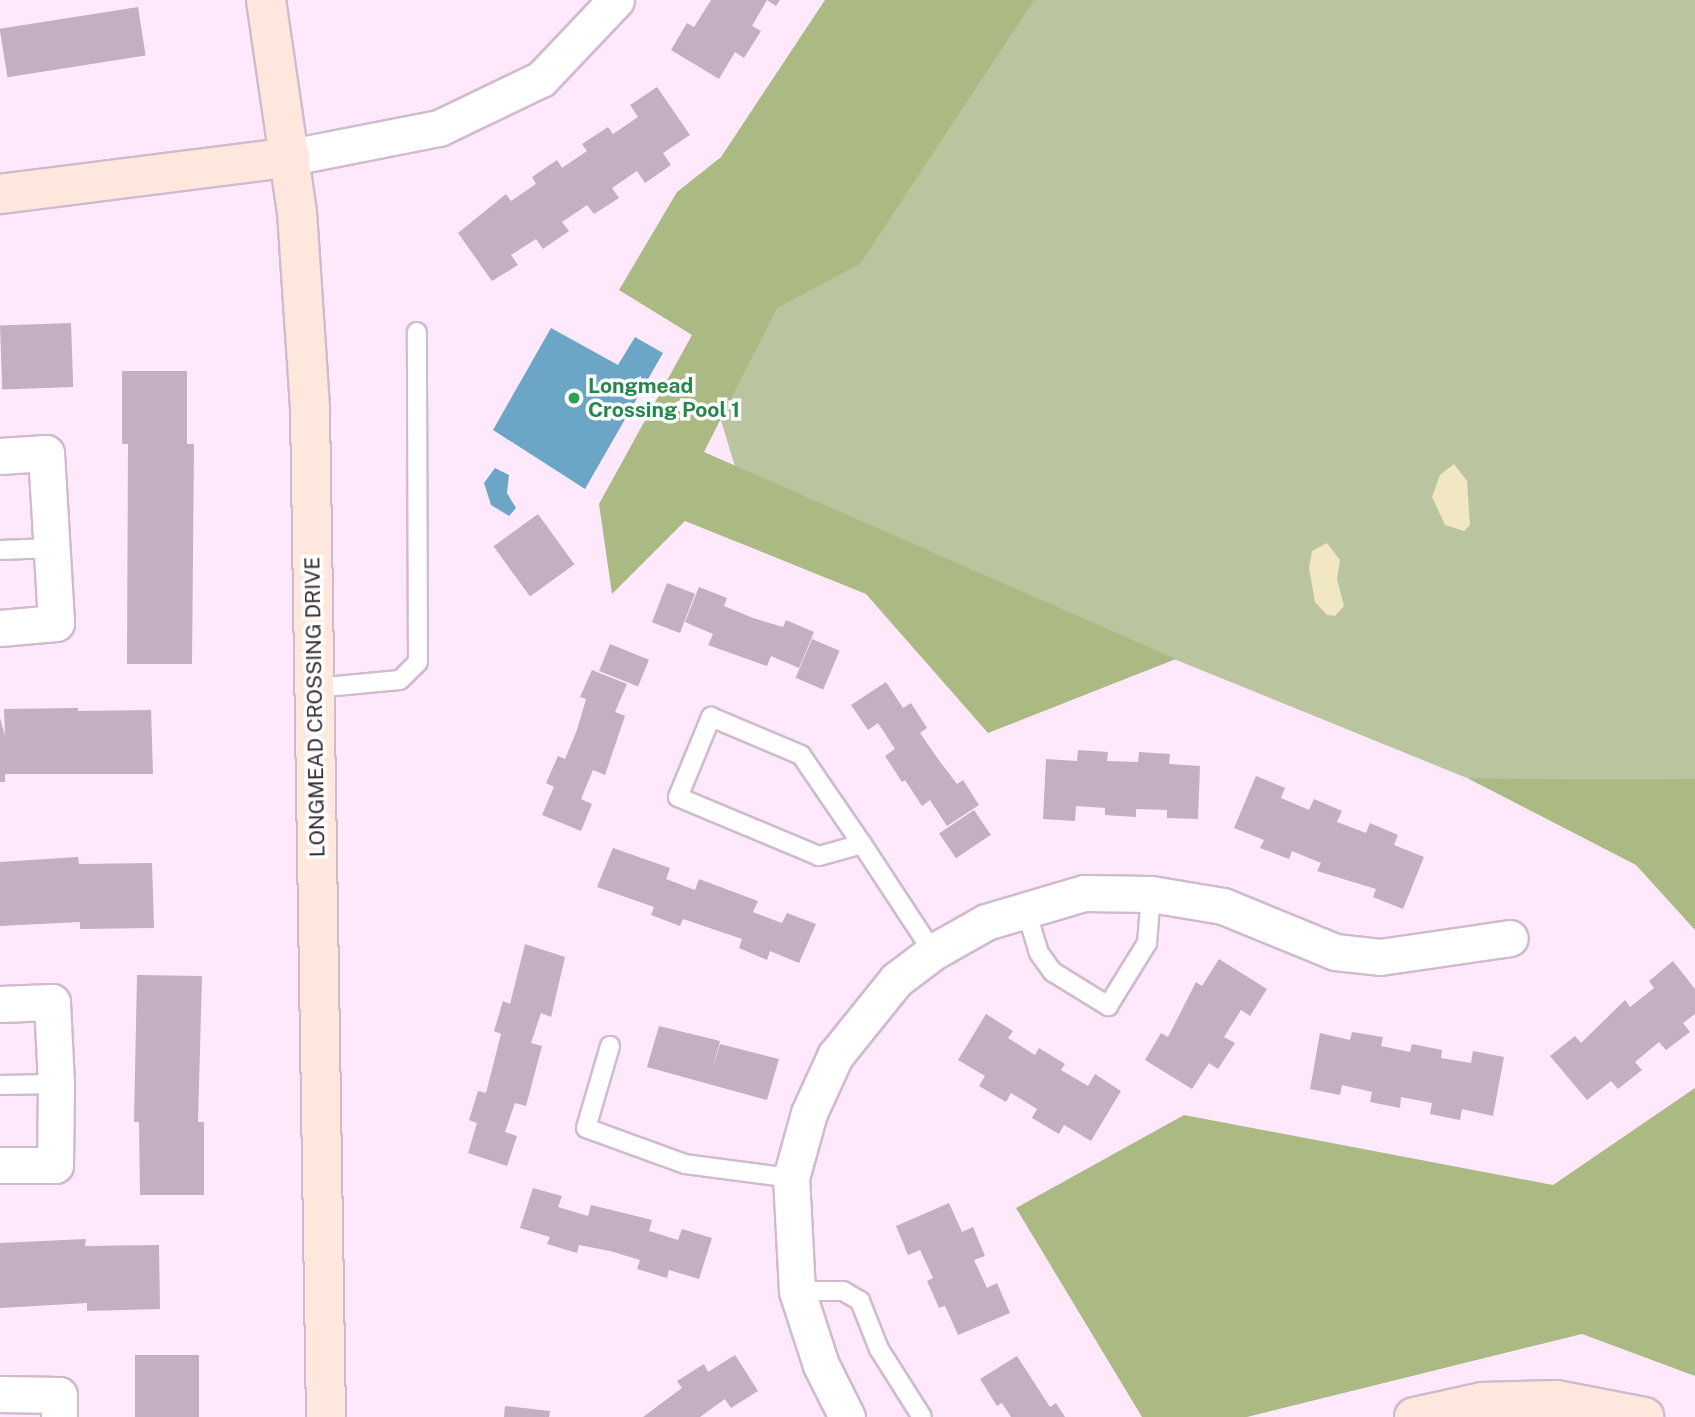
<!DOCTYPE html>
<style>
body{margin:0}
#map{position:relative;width:1695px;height:1417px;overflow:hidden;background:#fee9fc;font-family:"Public Sans",sans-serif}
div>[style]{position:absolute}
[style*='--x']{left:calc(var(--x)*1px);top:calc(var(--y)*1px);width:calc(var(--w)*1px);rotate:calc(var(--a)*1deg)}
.green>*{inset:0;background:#bac59f}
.forest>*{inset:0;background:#abba83}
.sand>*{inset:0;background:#f1e7c2}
.water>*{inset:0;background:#6ca6c6}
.building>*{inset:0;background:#c3afc1;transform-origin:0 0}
.roads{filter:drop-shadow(2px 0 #d0bbce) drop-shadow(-2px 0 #d0bbce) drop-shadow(0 2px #d0bbce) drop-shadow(0 -2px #d0bbce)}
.lane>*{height:18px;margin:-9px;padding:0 9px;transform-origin:9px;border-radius:9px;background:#fff}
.street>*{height:35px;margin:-17.5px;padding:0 17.5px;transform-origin:17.5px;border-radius:17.5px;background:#fff}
.secondary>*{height:38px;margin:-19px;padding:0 19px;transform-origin:19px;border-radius:19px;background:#fee8de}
.dots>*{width:19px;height:19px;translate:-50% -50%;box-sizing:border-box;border:4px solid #fff;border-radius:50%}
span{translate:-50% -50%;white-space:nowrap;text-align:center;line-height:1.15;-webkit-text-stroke:7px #fff;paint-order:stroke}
.leisure-label{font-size:21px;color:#27864d;font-weight:700}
.left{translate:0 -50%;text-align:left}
.street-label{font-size:21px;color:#342c33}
</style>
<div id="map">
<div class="green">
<i style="clip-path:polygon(914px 0,1695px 0,1695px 779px,1467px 778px,740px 483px,698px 345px)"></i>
</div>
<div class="forest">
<i style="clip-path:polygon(825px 0,1034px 0,860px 264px,777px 308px,704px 452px,1176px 659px,988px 733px,866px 594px,685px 521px,612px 594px,599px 504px,692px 335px,619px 290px,677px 192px,721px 157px)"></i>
<i style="clip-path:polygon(1467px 778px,1695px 779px,1695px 930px,1636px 865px)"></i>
<i style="clip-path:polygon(1695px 1088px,1695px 1376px,1582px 1334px,1247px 1417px,1142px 1417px,1016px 1208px,1184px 1115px,1553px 1185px)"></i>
</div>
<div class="sand">
<i style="clip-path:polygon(1454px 464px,1467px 481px,1470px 525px,1464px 531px,1445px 525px,1432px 497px,1440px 475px)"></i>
<i style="clip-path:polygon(1327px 543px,1340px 560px,1337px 579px,1344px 606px,1335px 616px,1327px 615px,1315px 602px,1309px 568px,1312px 551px)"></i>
</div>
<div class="water">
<i style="clip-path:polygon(551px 328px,618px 365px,635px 337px,663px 353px,585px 489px,493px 430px)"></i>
<i style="clip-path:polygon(495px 468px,509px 475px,507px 493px,516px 508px,509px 516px,491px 505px,484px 483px)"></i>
</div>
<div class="building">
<i style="clip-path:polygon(711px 0,780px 0,776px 6px,767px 0,752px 26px,761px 31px,744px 58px,735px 52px,719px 79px,671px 50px,687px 23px,694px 27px)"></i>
<i style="left:138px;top:7px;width:49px;height:140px;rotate:81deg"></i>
<i style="clip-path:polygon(657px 87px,690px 135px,663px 153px,671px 165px,645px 183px,637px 171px,612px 188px,619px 198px,594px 214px,587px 205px,562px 222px,569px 231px,543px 249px,536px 239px,511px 255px,518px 265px,492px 281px,458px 233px,506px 194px,511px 201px,536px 184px,532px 177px,557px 160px,562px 168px,587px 151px,582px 144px,608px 127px,613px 134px,638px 117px,630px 105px)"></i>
<i style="left:71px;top:323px;width:64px;height:71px;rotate:88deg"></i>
<i style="clip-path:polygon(122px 371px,187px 371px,187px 444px,194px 444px,192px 664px,127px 664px,128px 444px,122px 444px)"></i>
<i style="left:538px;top:514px;width:62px;height:55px;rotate:54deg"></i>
<i style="left:667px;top:583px;width:30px;height:42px;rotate:21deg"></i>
<i style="clip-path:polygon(699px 587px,727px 598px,724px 606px,753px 618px,783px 627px,786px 620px,814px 632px,799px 668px,771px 656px,767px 666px,708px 645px,713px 634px,685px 622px)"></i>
<i style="left:812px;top:639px;width:30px;height:42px;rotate:23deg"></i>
<i style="left:610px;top:644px;width:42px;height:29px;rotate:22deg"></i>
<i style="clip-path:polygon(592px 670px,627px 684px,615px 712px,625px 716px,605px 775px,593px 770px,581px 799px,592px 804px,581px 831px,542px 815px,554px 787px,546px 783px,558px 756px,565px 759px,577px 730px,586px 699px,580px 697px)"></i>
<i style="clip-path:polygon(886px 682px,903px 708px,911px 703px,927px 728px,920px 733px,938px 759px,957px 784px,963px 780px,979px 805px,947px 826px,930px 800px,922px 806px,905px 780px,902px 782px,885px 756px,895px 749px,878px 723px,868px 730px,851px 705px)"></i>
<i style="clip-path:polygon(78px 708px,78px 711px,151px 710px,153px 774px,5px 774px,5px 782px,0 782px,0 718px,5px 736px,4px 709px)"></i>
<i style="clip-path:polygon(1078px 750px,1108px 752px,1107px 761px,1138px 762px,1139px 752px,1170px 754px,1169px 764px,1200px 766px,1198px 819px,1167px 818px,1167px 810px,1136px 809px,1136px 817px,1105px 815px,1105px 808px,1076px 806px,1075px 821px,1043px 819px,1046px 759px,1077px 761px)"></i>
<i style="clip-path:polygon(1256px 776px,1285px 788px,1281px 798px,1309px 810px,1314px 799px,1342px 811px,1337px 822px,1366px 833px,1370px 823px,1398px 835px,1394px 845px,1424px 857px,1403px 909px,1373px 897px,1376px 889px,1317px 871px,1321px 863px,1292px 851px,1289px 859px,1260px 848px,1264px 840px,1234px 828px)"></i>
<i style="left:974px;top:810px;width:30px;height:42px;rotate:56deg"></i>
<i style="clip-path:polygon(613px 848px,670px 868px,666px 879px,695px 890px,699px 879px,758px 901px,753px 912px,782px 923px,787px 913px,816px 924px,799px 963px,770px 951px,767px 960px,739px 948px,742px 939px,683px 919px,680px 926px,651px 915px,654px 907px,597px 887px)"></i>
<i style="clip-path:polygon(78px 857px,79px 864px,152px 863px,154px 928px,80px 929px,80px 922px,0 926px,0 862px)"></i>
<i style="clip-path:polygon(525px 944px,565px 957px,551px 1017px,541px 1013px,531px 1043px,542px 1046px,526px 1106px,515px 1103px,505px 1132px,517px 1136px,507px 1166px,468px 1153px,477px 1123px,469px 1120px,478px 1091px,486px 1093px,501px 1034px,494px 1031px,503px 1001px,510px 1004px)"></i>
<i style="clip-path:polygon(1219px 959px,1267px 989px,1250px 1016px,1241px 1010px,1224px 1037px,1235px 1043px,1218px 1069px,1209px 1063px,1192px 1089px,1145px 1060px,1161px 1033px,1168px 1037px,1196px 982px,1202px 986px)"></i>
<i style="clip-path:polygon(1673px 961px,1695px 989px,1695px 1014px,1683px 1023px,1690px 1032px,1666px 1050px,1659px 1042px,1635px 1062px,1642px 1070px,1618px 1089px,1611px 1081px,1587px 1100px,1550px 1056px,1575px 1036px,1581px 1043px,1625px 1000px,1630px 1007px,1654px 988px,1649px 981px)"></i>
<i style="clip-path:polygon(137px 975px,202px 976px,198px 1122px,204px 1122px,204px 1195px,140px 1195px,139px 1122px,134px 1122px)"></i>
<i style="clip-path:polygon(986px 1014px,1013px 1031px,1008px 1038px,1035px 1055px,1039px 1048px,1065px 1064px,1061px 1070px,1088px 1086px,1095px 1074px,1121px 1091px,1091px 1141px,1064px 1125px,1059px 1134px,1032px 1118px,1037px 1109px,1011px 1093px,1006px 1102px,979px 1086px,985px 1076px,958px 1060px)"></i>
<i style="clip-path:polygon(659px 1026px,720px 1041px,712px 1071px,720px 1044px,779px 1059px,767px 1100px,647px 1067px)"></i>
<i style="clip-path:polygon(1352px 1032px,1383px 1037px,1381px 1046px,1410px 1052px,1412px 1044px,1442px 1050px,1441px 1058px,1471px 1063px,1473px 1051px,1504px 1057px,1493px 1116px,1462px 1109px,1460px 1120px,1430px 1114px,1432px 1103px,1401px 1097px,1400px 1108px,1370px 1102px,1372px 1092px,1342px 1085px,1340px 1095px,1310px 1089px,1320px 1033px,1350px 1040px)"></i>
<i style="clip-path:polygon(533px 1188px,562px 1196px,558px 1207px,588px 1216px,591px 1205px,652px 1220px,649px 1231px,678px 1240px,682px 1229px,712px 1238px,699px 1279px,669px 1270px,667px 1278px,637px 1269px,640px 1260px,610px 1251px,579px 1245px,577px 1253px,547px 1244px,550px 1237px,520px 1228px)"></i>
<i style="clip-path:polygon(949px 1203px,962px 1232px,973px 1227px,985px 1256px,974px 1260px,987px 1288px,997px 1283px,1010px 1313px,958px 1335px,945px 1306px,939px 1308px,927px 1281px,933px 1278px,920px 1250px,908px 1255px,896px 1226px)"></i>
<i style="clip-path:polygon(86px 1239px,85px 1246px,159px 1245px,160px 1309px,87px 1311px,87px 1303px,0 1308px,0 1243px)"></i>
<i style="left:135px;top:1355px;width:64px;height:62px"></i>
<i style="clip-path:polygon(735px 1355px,758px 1391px,731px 1408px,725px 1399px,700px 1417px,643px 1417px,682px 1388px,677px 1381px,704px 1364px,708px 1372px)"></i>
<i style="clip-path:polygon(1017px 1356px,1050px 1407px,1056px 1403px,1065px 1417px,1011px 1417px,1002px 1403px,997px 1406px,980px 1379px)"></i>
<i style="clip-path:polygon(505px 1406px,550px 1411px,549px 1417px,504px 1417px)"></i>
</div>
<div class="roads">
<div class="lane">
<i style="--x:0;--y:550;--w:52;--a:-2.2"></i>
<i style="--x:315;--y:688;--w:85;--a:-5.4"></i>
<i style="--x:400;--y:680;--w:25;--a:-45"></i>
<i style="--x:418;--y:662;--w:330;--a:-90.2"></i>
<i style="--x:862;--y:844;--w:45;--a:164.4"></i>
<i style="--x:819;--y:856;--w:153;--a:-157.3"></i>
<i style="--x:678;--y:797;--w:87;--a:-67.6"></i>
<i style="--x:711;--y:717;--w:98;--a:22.9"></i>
<i style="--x:801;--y:755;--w:108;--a:55.6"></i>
<i style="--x:862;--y:844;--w:129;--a:56.7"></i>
<i style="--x:1025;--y:907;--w:48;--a:73.1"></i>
<i style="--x:1039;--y:953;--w:24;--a:54"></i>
<i style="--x:1053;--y:972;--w:65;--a:31.7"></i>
<i style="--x:1108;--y:1006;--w:74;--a:-58.2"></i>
<i style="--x:1147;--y:943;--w:49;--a:-85.3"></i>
<i style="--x:610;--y:1046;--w:85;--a:106.3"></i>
<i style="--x:586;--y:1128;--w:105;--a:20"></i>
<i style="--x:685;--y:1164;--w:107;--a:7.5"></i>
<i style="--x:0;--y:1085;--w:56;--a:-1"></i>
<i style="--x:797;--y:1291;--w:46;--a:0"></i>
<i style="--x:843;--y:1291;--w:20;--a:30"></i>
<i style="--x:860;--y:1301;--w:52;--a:68.4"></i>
<i style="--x:879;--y:1349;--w:80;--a:57.7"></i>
</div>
<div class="street">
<i style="--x:291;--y:157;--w:151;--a:-11.1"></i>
<i style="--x:439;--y:128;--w:113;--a:-25.7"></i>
<i style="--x:541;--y:79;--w:109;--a:-46.5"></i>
<i style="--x:0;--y:456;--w:46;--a:-3.7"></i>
<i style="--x:46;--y:453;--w:170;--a:86.6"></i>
<i style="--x:56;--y:623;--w:56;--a:174.9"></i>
<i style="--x:0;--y:1004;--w:52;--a:-2.2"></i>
<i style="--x:52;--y:1002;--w:82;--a:87.2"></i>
<i style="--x:56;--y:1084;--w:81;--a:90.7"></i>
<i style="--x:55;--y:1165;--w:55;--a:180"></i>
<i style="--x:0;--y:1394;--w:59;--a:1"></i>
<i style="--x:59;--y:1395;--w:22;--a:90"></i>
<i style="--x:847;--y:1417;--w:58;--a:-116.6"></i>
<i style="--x:821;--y:1365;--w:78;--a:-108"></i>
<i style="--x:797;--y:1291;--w:113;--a:-93"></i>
<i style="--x:791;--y:1178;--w:67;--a:-74.5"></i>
<i style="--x:809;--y:1113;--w:63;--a:-65.5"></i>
<i style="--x:835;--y:1056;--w:97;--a:-51.2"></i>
<i style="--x:896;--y:980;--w:46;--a:-37.1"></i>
<i style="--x:933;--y:952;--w:61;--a:-29.5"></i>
<i style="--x:986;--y:922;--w:102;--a:-16.5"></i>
<i style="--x:1084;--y:893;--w:67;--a:0.9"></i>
<i style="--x:1151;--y:894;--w:73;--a:9.5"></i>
<i style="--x:1223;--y:906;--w:121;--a:22.3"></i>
<i style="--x:1335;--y:952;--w:45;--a:6.3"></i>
<i style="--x:1380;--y:957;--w:131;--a:-8.3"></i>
</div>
<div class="secondary">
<i style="--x:266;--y:0;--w:214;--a:81.7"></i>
<i style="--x:297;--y:212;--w:198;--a:86.2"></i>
<i style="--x:310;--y:410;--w:1007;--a:89.09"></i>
<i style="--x:0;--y:194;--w:293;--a:-7.2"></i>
<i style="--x:1414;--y:1417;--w:70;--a:-12.4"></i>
<i style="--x:1482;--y:1402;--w:74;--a:-1.5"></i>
<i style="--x:1556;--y:1400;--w:90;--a:10.9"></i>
</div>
</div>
<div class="dots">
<i style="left:574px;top:398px;background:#2e9e5b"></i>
</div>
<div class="leisure-label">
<span class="left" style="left:588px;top:398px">Longmead<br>Crossing Pool 1</span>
</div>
<div class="street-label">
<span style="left:315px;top:707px;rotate:-91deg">LONGMEAD CROSSING DRIVE</span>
</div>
</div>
